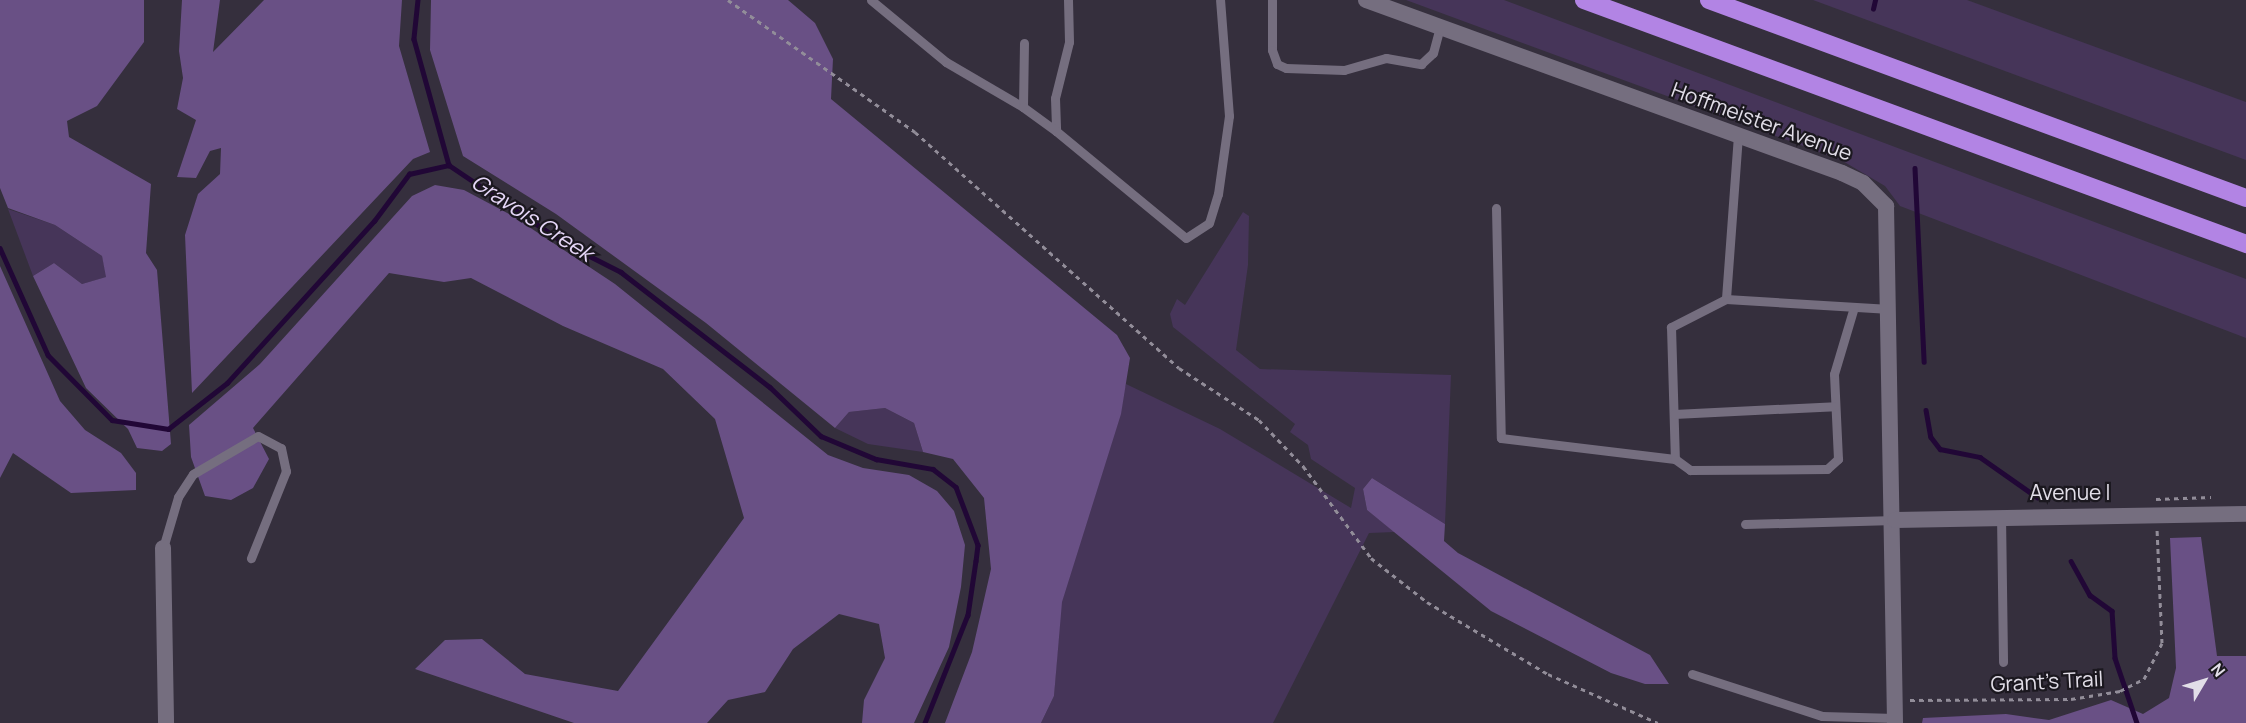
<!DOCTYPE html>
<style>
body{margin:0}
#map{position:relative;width:2246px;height:723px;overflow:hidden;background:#352f3d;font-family:Manrope,sans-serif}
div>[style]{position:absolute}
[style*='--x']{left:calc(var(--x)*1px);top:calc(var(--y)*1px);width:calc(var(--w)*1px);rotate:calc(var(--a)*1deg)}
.green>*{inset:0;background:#463559}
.forest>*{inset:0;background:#695085}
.stream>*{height:4.5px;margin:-2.25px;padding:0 2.25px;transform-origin:2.25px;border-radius:2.25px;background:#210736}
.path>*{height:3px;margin-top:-1.5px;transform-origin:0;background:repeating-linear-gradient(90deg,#928d99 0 4.5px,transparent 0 9px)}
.service>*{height:9px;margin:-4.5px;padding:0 4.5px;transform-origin:4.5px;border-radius:4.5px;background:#756e7f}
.minor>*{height:16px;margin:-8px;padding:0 8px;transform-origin:8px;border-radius:8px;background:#756e7f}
.motorway>*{height:18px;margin:-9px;padding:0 9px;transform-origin:9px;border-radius:9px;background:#b284e4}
span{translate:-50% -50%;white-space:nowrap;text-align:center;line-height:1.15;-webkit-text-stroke:4.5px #1b181f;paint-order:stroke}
.street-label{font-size:21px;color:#e2dee8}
.water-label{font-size:22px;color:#e6d7f8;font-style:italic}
.north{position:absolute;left:2174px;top:651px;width:60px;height:60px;-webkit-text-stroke:4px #1b181f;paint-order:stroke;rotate:52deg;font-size:16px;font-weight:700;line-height:24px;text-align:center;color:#e2dee8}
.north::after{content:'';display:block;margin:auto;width:21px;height:27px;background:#e2dee8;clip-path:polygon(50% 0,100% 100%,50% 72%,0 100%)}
</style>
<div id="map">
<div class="green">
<i style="clip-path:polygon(1406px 0,1504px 0,2246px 279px,2246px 338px,1900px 206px,1885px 186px,1841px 160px)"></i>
<i style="clip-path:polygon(1813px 0,1967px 0,2246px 102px,2246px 160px)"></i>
<i style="clip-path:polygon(8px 209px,55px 225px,102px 256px,107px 277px,82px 284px,54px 263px,33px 276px)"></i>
<i style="clip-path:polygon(1243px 212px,1249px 216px,1248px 265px,1236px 350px,1260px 369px,1451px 375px,1445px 524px,1372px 478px,1363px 489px,1367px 510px,1395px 532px,1369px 533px,1273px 723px,1041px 723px,1054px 696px,1061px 602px,1126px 384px,1220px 429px,1351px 508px,1355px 488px,1311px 459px,1308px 445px,1290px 432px,1295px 424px,1173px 327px,1170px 314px,1177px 299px,1185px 305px)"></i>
<i style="clip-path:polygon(885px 408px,914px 423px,923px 452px,868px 444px,835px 428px,849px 412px)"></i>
</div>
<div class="forest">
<i style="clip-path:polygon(0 0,144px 0,144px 42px,97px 106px,67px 121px,69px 137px,151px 184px,146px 253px,157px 270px,171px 444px,162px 451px,137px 448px,128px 429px,86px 388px,33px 276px,54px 263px,82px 284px,106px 277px,102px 256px,55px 225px,8px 208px,0 188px)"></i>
<i style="clip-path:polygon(182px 0,220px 0,213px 52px,264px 0,402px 0,399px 46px,430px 152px,413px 159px,192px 393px,185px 235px,198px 194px,220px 174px,221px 148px,210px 151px,196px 178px,177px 177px,196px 120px,177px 109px,183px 78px,179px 51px)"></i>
<i style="clip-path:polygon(431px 0,788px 0,815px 23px,833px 59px,831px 99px,1117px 335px,1130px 358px,1121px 414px,1062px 602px,1054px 696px,1041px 723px,945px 723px,972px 652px,991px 569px,984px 498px,953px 459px,923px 452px,914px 423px,885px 408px,849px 412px,835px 428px,706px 323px,556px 214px,463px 156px,430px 50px)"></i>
<i style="clip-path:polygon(435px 185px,464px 190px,511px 215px,615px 284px,828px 455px,863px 468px,909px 475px,937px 491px,954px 511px,965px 545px,961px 587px,949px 647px,914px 723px,862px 723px,864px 700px,885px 658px,879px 624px,839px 614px,793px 649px,765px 692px,728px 700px,707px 723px,574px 723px,415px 669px,445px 640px,482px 639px,525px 674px,618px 691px,744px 518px,715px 419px,663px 369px,563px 326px,471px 278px,444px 282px,389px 273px,253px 428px,269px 459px,253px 488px,231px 500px,205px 496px,191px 457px,189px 425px,260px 364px,412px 196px)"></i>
<i style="clip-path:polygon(0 266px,60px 401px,85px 430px,121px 453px,136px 473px,136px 490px,71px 493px,13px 453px,0 478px)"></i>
<i style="clip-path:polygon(1372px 478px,1445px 524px,1444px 541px,1458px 553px,1650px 655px,1669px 684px,1645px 684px,1611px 673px,1491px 611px,1367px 510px,1363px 489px)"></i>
<i style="clip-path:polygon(2201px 537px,2217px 656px,2246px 656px,2246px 723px,1922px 723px,1923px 718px,2006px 714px,2049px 720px,2111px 700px,2143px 714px,2169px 698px,2176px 668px,2170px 538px)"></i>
</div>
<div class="stream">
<i style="--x:418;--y:0;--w:39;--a:96"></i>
<i style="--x:414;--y:39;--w:131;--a:74.5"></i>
<i style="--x:1873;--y:9;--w:9;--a:-77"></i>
<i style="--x:1915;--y:168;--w:194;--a:87.3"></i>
<i style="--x:0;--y:248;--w:117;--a:65.8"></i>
<i style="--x:48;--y:355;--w:91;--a:45.4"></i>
<i style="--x:112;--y:420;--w:57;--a:9.1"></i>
<i style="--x:168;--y:429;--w:75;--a:-37.9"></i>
<i style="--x:227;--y:383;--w:219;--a:-47.8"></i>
<i style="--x:374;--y:221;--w:59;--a:-53.3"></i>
<i style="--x:409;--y:174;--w:41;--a:-12.7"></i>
<i style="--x:449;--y:165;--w:141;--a:34"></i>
<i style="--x:566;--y:244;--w:62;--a:27"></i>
<i style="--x:621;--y:272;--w:188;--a:37.7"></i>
<i style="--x:770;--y:387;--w:71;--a:43.9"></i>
<i style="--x:821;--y:436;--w:60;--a:22.7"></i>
<i style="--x:876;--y:459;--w:58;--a:10"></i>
<i style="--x:933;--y:469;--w:29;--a:38"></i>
<i style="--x:956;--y:487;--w:62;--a:69.2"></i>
<i style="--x:978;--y:545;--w:16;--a:97"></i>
<i style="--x:976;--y:561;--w:55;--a:98.4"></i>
<i style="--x:968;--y:615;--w:116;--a:111.7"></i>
<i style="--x:1926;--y:410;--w:27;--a:80"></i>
<i style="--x:1931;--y:437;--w:15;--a:53"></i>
<i style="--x:1940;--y:449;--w:41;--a:11.3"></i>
<i style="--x:1980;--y:457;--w:70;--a:35.1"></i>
<i style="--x:2071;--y:561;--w:39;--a:61"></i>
<i style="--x:2090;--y:595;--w:27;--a:36"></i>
<i style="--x:2112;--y:611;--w:47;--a:86.3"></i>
<i style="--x:2115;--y:658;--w:69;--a:71.3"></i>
</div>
<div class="path">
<i style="--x:728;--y:0;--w:229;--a:35.2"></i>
<i style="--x:915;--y:132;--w:354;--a:41.8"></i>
<i style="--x:1179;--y:368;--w:95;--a:33"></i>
<i style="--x:1259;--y:420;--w:64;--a:46.3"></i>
<i style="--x:1303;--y:466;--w:114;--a:53.5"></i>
<i style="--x:1371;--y:558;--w:71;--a:38.2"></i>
<i style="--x:1427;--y:602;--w:141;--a:30.8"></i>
<i style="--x:1548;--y:674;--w:120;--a:24"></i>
<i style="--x:2156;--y:499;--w:55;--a:-2.1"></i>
<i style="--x:1910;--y:700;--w:161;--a:-0.4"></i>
<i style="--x:2071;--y:699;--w:50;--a:-9.3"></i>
<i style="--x:2120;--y:691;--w:27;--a:-27"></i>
<i style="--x:2144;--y:679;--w:40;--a:-63.4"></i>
<i style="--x:2162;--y:643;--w:114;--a:-92.5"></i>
</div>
<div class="service">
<i style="--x:871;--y:0;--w:97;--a:39.6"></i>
<i style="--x:946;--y:62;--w:89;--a:30.3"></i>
<i style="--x:1068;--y:0;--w:42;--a:88.6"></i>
<i style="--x:1069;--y:42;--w:58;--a:104"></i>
<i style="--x:1055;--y:98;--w:33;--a:88"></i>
<i style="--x:1056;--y:131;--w:168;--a:39.5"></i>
<i style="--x:1186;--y:238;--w:27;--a:-33"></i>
<i style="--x:1209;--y:223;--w:30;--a:-73"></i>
<i style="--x:1218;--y:194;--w:79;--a:-82"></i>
<i style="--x:1229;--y:116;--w:116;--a:-94.4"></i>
<i style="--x:1272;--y:0;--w:50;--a:90"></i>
<i style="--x:1272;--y:50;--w:15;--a:70"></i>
<i style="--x:1277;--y:64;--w:10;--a:24"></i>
<i style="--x:1286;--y:68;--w:58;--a:2"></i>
<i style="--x:1344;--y:70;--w:44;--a:-15.9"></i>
<i style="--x:1386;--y:58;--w:36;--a:10"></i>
<i style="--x:1421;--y:64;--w:16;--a:-43"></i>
<i style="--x:1433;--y:53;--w:27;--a:-75"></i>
<i style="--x:1024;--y:43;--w:64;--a:90.9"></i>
<i style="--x:1023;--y:107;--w:41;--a:36"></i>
<i style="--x:1738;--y:135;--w:164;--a:94.2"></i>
<i style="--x:1726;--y:299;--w:164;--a:3.5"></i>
<i style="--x:1496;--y:208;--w:230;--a:88.8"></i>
<i style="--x:1501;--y:438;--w:175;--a:6.9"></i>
<i style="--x:1726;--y:299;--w:62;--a:153"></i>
<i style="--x:1671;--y:327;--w:132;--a:88.3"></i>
<i style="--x:1675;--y:459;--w:19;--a:36"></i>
<i style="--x:1690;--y:470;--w:137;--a:-0.4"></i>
<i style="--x:1827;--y:469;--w:15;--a:-42"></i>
<i style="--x:1838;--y:459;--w:85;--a:-92.7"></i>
<i style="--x:1834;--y:374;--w:70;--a:-73.4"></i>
<i style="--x:1674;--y:414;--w:161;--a:-2.8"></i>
<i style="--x:2001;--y:515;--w:147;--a:89.2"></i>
<i style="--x:1745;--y:524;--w:150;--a:-1.5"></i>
<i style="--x:163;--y:548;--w:53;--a:-73.6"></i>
<i style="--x:178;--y:497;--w:27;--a:-57"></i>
<i style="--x:193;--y:474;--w:75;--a:-30.3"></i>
<i style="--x:258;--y:436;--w:26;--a:28"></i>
<i style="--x:281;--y:448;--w:24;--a:78"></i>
<i style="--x:286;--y:471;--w:94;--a:111.9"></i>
<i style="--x:1692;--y:674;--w:137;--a:17.9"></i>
<i style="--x:1822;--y:716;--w:73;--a:1.6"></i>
</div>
<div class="minor">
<i style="--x:1366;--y:0;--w:506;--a:19.97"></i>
<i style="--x:1842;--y:173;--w:23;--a:25"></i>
<i style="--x:1863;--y:183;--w:33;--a:45"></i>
<i style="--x:1886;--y:206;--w:517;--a:89"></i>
<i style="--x:1895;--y:520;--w:351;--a:-1"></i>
<i style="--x:163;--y:548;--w:175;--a:89"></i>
</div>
<div class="motorway">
<i style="--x:1584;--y:0;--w:706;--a:20.23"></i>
<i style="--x:1709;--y:0;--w:572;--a:20.24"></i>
</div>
<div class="street-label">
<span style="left:1762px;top:121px;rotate:20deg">Hoffmeister Avenue</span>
<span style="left:2070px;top:492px">Avenue I</span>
<span style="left:2047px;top:681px;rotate:-3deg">Grant's Trail</span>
</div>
<div class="water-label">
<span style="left:532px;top:218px;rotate:33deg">Gravois Creek</span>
</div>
<div class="north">N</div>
</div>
